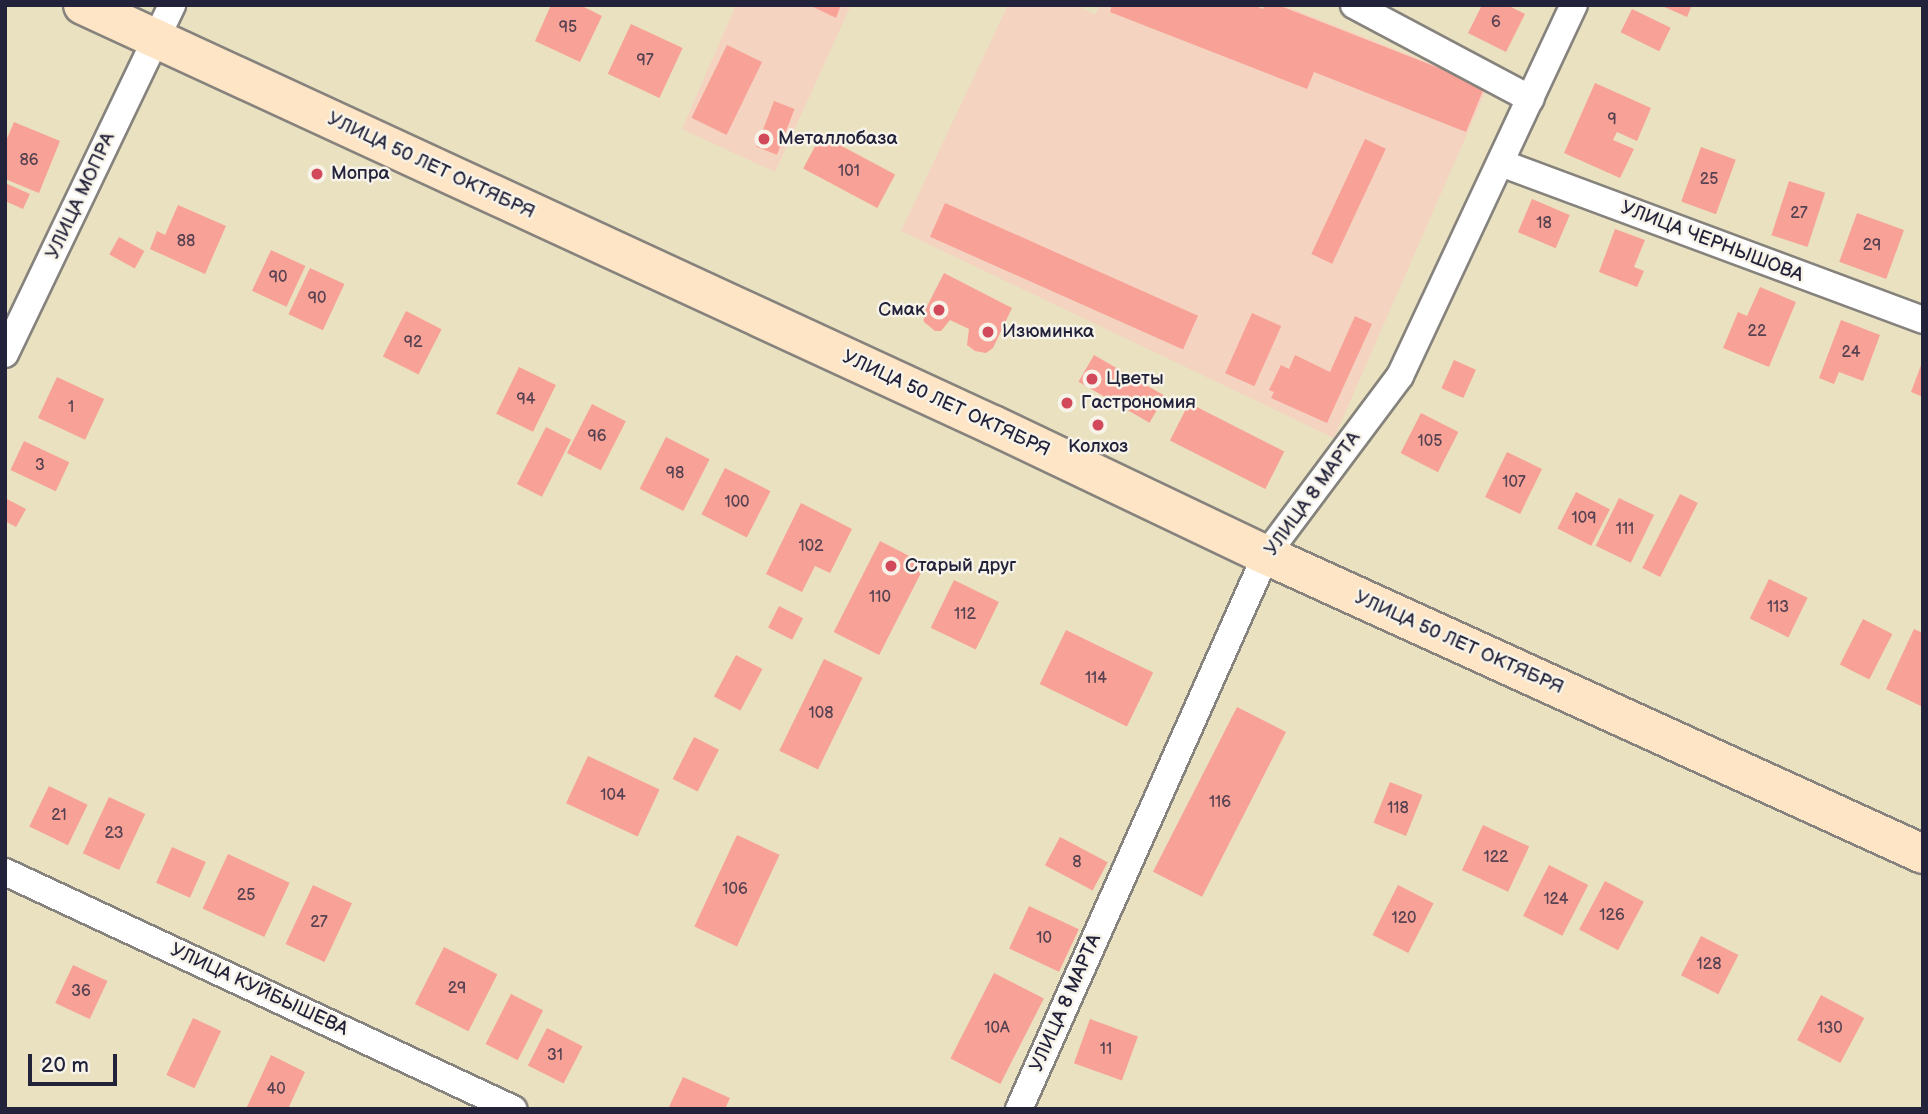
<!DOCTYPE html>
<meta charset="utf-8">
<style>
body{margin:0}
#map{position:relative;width:1928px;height:1114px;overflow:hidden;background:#e9e1bf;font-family:"Balsamiq Sans",sans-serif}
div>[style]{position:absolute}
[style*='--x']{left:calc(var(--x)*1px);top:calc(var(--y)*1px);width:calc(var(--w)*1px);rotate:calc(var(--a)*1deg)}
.built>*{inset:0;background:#f5d3c1}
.building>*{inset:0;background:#f8a297;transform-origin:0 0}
.roads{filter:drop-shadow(2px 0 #86827d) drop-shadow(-2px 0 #86827d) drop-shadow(0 2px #86827d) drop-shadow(0 -2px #86827d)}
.minor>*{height:26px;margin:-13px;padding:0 13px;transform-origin:13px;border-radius:13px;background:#fff}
.secondary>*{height:38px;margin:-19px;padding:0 19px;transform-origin:19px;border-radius:19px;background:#fde5c5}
.dots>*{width:19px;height:19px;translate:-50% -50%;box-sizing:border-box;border:4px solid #f7f3e8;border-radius:50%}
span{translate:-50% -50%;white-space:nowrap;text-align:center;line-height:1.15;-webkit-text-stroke:5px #f7f3e8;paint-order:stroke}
.number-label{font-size:16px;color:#584252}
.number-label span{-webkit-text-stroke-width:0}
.poi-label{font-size:19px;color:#22223b}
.left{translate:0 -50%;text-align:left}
.right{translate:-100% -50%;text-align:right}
.street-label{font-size:19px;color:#22223b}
.frame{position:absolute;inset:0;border:7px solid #22223b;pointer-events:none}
.scale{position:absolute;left:28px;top:1054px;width:89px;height:32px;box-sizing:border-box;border:4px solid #22223b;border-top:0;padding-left:9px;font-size:21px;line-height:24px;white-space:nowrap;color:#22223b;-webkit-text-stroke:5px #f7f3e8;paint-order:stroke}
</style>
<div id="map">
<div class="built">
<i style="clip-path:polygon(736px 5px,851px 5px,775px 172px,682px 129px)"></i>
<i style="clip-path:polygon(1008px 5px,1076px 5px,1095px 15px,1100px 5px,1283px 5px,1488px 86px,1334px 438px,901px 231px)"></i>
</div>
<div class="building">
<i style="clip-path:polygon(551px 5px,580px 5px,602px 16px,580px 62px,535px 41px)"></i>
<i style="clip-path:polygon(809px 5px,841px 5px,836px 18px)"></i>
<i style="clip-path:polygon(1112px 5px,1253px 5px,1263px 9px,1265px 5px,1278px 5px,1485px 86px,1466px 132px,1314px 72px,1307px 89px,1110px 12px)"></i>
<i style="clip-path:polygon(1482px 5px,1507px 5px,1525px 14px,1506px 52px,1468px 33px)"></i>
<i style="clip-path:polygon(1660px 5px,1692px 5px,1687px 17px)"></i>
<i style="left:1632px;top:9px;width:43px;height:26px;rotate:26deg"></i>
<i style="left:631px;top:24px;width:57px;height:55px;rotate:25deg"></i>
<i style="left:727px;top:45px;width:39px;height:81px;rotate:26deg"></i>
<i style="clip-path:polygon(1595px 83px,1651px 108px,1637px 141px,1617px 132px,1613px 140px,1634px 149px,1620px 178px,1564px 153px)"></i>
<i style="left:774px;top:101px;width:22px;height:49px;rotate:21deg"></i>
<i style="clip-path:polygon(14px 122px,60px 141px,39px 193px,5px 179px,5px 143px)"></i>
<i style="left:821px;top:135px;width:84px;height:38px;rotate:28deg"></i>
<i style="left:1365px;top:139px;width:23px;height:127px;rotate:25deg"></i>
<i style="left:1701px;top:147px;width:37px;height:58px;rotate:20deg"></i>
<i style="left:1789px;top:181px;width:38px;height:57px;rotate:18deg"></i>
<i style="clip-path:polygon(5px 183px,30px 194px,23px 209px,5px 201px)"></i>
<i style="left:1532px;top:199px;width:41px;height:36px;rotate:23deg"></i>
<i style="left:945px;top:203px;width:277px;height:37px;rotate:24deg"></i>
<i style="clip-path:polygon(178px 205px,226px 226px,205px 274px,150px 249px,157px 231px,165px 235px)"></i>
<i style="left:1857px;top:213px;width:50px;height:52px;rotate:20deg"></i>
<i style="clip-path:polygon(1615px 229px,1645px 240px,1634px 267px,1644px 271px,1637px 287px,1599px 272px)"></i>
<i style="left:119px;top:237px;width:29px;height:20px;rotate:29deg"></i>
<i style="left:271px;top:250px;width:38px;height:45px;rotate:25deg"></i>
<i style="left:310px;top:268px;width:38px;height:51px;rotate:25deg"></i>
<i style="clip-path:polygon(944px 273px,1012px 308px,993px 348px,986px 353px,975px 351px,967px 345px,969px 329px,950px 320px,941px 331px,935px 331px,924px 322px,923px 314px)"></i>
<i style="clip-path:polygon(1760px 287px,1796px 302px,1769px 367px,1723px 348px,1738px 312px,1747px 316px)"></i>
<i style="left:406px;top:311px;width:40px;height:51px;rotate:27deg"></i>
<i style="left:1252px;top:313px;width:32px;height:66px;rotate:24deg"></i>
<i style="clip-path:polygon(1355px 316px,1372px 324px,1327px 423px,1271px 398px,1274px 392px,1269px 390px,1281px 365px,1289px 369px,1295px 355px,1330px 372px)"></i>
<i style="clip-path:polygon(1841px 320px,1880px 335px,1863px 381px,1839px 372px,1834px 384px,1819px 378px)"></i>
<i style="left:1094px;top:355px;width:82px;height:31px;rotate:30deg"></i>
<i style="left:1454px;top:360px;width:24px;height:31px;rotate:24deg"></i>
<i style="clip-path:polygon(1923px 360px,1923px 397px,1911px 392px)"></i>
<i style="left:519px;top:367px;width:41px;height:52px;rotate:26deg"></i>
<i style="left:57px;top:377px;width:52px;height:45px;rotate:25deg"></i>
<i style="left:1189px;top:403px;width:107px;height:42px;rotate:27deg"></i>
<i style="left:592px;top:404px;width:38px;height:55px;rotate:27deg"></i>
<i style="left:1421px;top:413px;width:42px;height:45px;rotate:27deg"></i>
<i style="left:546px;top:427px;width:28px;height:64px;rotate:27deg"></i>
<i style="left:666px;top:437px;width:49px;height:58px;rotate:27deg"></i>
<i style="left:24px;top:441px;width:50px;height:32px;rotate:25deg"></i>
<i style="left:1507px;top:452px;width:39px;height:50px;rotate:26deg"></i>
<i style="left:725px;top:468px;width:51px;height:52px;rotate:27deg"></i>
<i style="left:1576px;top:492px;width:38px;height:41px;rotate:27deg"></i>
<i style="left:1680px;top:494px;width:20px;height:83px;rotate:27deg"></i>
<i style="clip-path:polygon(5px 498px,26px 509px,16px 527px,5px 521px)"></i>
<i style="left:1619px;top:498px;width:39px;height:53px;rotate:26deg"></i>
<i style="clip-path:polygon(801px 503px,852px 529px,830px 573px,815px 566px,802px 592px,766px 574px)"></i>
<i style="left:880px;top:541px;width:51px;height:102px;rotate:27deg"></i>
<i style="left:1769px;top:579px;width:43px;height:44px;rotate:26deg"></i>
<i style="left:954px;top:580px;width:50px;height:53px;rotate:26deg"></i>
<i style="left:779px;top:606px;width:27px;height:24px;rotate:27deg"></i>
<i style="left:1863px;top:619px;width:33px;height:51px;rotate:27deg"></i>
<i style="clip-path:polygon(1914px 629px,1923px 633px,1923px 707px,1886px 689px)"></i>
<i style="left:1066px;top:630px;width:97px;height:60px;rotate:26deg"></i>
<i style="left:736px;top:655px;width:30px;height:47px;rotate:28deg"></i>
<i style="left:824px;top:659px;width:43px;height:102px;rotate:26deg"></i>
<i style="left:1237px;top:707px;width:55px;height:185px;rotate:27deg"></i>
<i style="left:694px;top:737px;width:28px;height:47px;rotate:27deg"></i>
<i style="left:588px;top:756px;width:79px;height:52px;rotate:25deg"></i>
<i style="left:1390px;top:782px;width:35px;height:44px;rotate:22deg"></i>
<i style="left:49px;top:786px;width:43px;height:45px;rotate:26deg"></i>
<i style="left:109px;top:797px;width:40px;height:62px;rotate:25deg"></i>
<i style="left:1483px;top:825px;width:51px;height:50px;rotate:25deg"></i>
<i style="left:737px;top:835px;width:47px;height:101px;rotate:25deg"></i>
<i style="left:1060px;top:837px;width:54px;height:32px;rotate:28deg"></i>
<i style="left:172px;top:847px;width:37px;height:39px;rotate:24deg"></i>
<i style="left:228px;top:854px;width:68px;height:60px;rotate:25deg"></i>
<i style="left:1549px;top:865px;width:44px;height:57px;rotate:27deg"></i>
<i style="left:1605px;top:881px;width:44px;height:55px;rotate:28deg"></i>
<i style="left:313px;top:885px;width:43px;height:65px;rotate:25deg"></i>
<i style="left:1398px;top:885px;width:40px;height:56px;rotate:27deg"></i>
<i style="left:1029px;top:906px;width:55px;height:47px;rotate:25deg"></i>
<i style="left:1701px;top:936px;width:42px;height:44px;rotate:27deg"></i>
<i style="left:444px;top:947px;width:60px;height:64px;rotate:27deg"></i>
<i style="left:73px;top:965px;width:38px;height:42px;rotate:25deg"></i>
<i style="left:994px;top:973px;width:56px;height:96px;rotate:27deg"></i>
<i style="left:511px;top:994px;width:36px;height:56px;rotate:27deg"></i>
<i style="left:1821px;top:995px;width:49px;height:51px;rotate:28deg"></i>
<i style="left:193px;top:1018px;width:31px;height:63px;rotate:25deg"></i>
<i style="left:1090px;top:1019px;width:51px;height:47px;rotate:20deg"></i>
<i style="left:547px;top:1028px;width:40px;height:42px;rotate:27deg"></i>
<i style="clip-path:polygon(271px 1055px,305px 1072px,288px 1109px,246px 1109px)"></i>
<i style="clip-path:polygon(683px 1077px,730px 1098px,725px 1109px,668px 1109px)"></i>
</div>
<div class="roads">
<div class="minor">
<i style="--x:1354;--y:5;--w:200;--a:28"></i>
<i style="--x:1501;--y:163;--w:450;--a:20.4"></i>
<i style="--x:5;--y:354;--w:387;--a:-64.4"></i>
<i style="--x:5;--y:872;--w:561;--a:25.01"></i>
<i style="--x:1019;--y:1109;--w:607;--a:-65.97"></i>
<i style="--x:1266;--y:555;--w:224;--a:-53.2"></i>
<i style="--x:1400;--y:376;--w:410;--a:-64.9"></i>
</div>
<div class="secondary">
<i style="--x:83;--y:5;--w:1002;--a:24.78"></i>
<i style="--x:993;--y:425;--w:302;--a:25.5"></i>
<i style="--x:1266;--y:555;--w:722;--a:24.47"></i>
</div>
</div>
<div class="dots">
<i style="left:764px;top:139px;background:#d1495b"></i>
<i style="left:317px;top:174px;background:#d1495b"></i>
<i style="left:939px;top:310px;background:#d1495b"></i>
<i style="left:988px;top:332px;background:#d1495b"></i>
<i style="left:1092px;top:379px;background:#d1495b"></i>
<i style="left:1067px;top:403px;background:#d1495b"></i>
<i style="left:1098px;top:425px;background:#d1495b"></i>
<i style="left:891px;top:566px;background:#d1495b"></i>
</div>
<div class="number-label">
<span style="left:1496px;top:23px">6</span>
<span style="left:568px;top:28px">95</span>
<span style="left:645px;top:61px">97</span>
<span style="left:1612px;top:120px">9</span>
<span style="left:29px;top:161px">86</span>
<span style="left:849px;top:172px">101</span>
<span style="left:1709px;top:180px">25</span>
<span style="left:1799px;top:214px">27</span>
<span style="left:1544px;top:224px">18</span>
<span style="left:186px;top:242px">88</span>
<span style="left:1872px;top:246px">29</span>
<span style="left:278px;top:278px">90</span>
<span style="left:317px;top:299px">90</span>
<span style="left:1757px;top:332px">22</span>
<span style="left:413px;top:343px">92</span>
<span style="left:1851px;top:353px">24</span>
<span style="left:526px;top:400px">94</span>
<span style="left:71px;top:408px">1</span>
<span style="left:597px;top:437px">96</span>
<span style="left:1430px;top:442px">105</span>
<span style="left:40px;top:466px">3</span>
<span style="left:675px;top:474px">98</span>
<span style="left:1514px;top:483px">107</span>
<span style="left:737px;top:503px">100</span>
<span style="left:1584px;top:519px">109</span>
<span style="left:1625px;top:530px">111</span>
<span style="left:811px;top:547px">102</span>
<span style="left:880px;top:598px">110</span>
<span style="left:1778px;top:608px">113</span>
<span style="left:965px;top:615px">112</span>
<span style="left:1096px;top:679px">114</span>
<span style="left:821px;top:714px">108</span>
<span style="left:613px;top:796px">104</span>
<span style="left:1220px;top:803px">116</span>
<span style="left:1398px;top:809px">118</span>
<span style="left:59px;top:816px">21</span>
<span style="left:114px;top:834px">23</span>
<span style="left:1496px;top:858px">122</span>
<span style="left:1077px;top:863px">8</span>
<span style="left:735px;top:890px">106</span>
<span style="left:246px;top:896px">25</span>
<span style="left:1556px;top:900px">124</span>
<span style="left:1612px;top:916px">126</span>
<span style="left:1404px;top:919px">120</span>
<span style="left:319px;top:923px">27</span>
<span style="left:1044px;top:939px">10</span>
<span style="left:1709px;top:965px">128</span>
<span style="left:457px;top:989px">29</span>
<span style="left:81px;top:992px">36</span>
<span style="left:997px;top:1029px">10А</span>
<span style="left:1830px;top:1029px">130</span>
<span style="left:1106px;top:1050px">11</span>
<span style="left:555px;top:1056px">31</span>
<span style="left:276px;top:1090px">40</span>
</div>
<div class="poi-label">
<span class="left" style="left:778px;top:139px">Металлобаза</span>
<span class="left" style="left:331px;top:174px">Мопра</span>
<span class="right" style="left:925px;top:310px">Смак</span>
<span class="left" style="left:1002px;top:332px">Изюминка</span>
<span class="left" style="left:1106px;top:379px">Цветы</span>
<span class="left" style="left:1081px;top:403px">Гастрономия</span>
<span style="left:1098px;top:447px">Колхоз</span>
<span class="left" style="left:905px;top:566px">Старый друг</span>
</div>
<div class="street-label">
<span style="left:431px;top:166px;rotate:25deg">УЛИЦА 50 ЛЕТ ОКТЯБРЯ</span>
<span style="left:81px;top:196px;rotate:-65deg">УЛИЦА МОПРА</span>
<span style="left:1712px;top:242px;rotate:21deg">УЛИЦА ЧЕРНЫШОВА</span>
<span style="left:946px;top:404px;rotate:25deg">УЛИЦА 50 ЛЕТ ОКТЯБРЯ</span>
<span style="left:1313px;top:494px;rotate:-54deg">УЛИЦА 8 МАРТА</span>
<span style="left:1459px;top:643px;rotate:24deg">УЛИЦА 50 ЛЕТ ОКТЯБРЯ</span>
<span style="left:259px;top:990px;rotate:25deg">УЛИЦА КУЙБЫШЕВА</span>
<span style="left:1066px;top:1003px;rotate:-66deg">УЛИЦА 8 МАРТА</span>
</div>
<div class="frame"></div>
<div class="scale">20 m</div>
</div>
